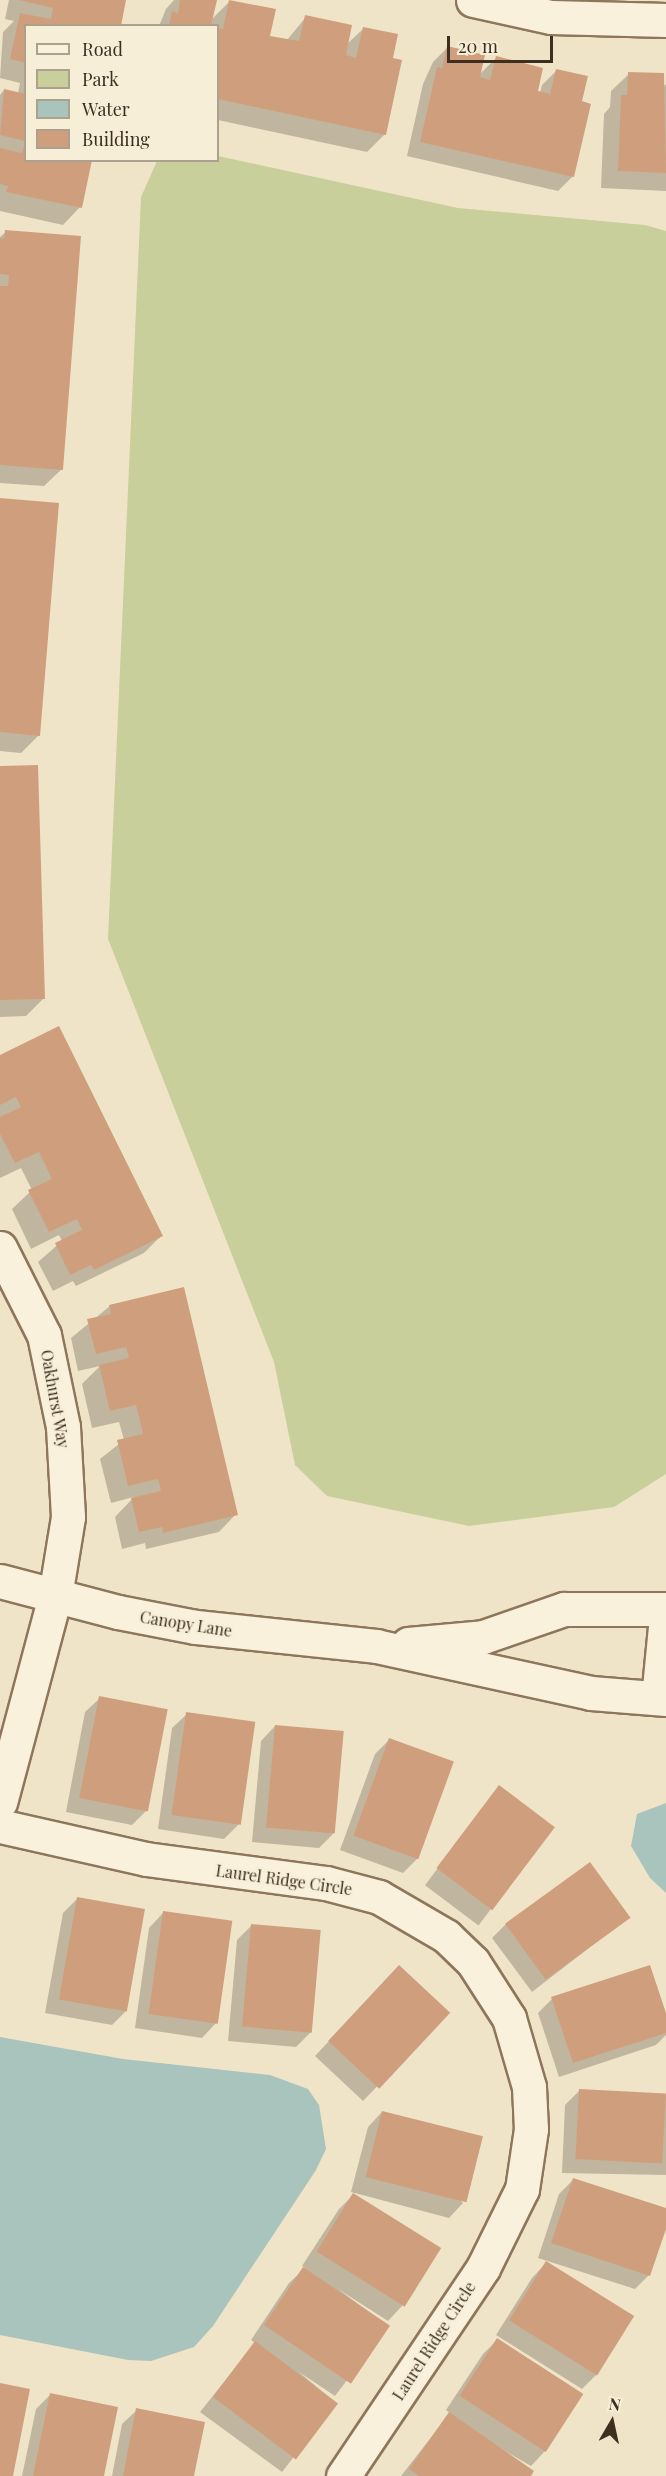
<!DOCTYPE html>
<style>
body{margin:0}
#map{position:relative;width:666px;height:2476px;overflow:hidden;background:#f0e4c8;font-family:"Playfair Display",serif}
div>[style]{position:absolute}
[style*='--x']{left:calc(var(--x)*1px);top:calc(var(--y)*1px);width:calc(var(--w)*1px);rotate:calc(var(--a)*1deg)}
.green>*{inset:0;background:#c9cf9b}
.water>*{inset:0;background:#a9c4bc}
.shadow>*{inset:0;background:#0003;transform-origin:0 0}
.building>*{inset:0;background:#cf9f7d;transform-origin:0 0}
.roads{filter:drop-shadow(2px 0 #8d765c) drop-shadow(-2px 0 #8d765c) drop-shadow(0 2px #8d765c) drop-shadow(0 -2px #8d765c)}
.street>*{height:33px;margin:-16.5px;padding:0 16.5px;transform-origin:16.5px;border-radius:16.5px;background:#faf1dc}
span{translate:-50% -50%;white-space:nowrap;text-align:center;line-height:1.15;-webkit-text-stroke:4.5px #f7eed8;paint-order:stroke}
.street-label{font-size:16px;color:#3d2e20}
.legend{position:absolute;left:24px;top:24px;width:195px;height:138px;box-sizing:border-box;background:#f7eed8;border:2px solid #ada18e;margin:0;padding:8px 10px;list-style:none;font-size:18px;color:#3d2e20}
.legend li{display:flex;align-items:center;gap:12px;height:30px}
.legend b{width:30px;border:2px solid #ada18e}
.north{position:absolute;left:582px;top:2392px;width:60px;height:60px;-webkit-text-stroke:4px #f7eed8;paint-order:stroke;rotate:9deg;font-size:16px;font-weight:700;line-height:24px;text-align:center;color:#3d2e20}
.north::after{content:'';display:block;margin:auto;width:21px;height:27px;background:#3d2e20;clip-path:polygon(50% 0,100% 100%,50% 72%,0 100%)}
.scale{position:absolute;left:447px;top:36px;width:106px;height:27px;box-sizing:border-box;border:3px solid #3d2e20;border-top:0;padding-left:8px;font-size:18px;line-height:21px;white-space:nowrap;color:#3d2e20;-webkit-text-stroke:4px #f7eed8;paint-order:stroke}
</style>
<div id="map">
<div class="green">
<i style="clip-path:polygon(218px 156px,458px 208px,645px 225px,666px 231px,666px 1474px,614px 1507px,469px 1526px,327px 1496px,295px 1465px,274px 1362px,108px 939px,141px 197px,157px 161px,218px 160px)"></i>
</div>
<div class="water">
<i style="clip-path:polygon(666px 1803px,666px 1893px,650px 1878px,631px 1846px,637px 1814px)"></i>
<i style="clip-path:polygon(0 2037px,123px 2059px,270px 2075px,308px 2089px,319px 2105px,326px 2149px,316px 2170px,213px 2326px,194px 2347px,151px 2361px,128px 2360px,0 2335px)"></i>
</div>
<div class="shadow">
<i style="clip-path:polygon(9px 0,125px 0,119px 26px,26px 26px,26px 160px,80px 207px,63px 225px,0 211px,0 95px,4px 90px,18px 93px,20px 83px,0 78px,3px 32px,14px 21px,5px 19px)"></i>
<i style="clip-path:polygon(174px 0,215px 0,211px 20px,230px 1px,268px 37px,287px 40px,306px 17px,346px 45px,363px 29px,391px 59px,385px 134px,367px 152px,218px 120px,218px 26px,159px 26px,166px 9px)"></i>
<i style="clip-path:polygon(447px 48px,478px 76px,496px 58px,536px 92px,540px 93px,542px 85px,556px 71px,580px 102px,573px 176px,558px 191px,407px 156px,423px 84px,433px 62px)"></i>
<i style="clip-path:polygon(629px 74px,661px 89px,666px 84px,666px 191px,601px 188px,604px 114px,610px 107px,611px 91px)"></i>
<i style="clip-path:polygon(6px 232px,62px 469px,44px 486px,0 483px,0 237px)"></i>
<i style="clip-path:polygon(0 500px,39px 735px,21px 753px,0 751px)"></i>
<i style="clip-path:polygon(0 768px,44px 998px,26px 1016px,0 1017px)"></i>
<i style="clip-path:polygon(0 1057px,161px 1236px,144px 1253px,76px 1286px,73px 1281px,53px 1291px,38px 1262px,62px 1241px,59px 1235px,31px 1249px,12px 1209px,32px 1190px,21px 1168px,0 1178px)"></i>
<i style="clip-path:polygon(110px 1306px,236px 1514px,219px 1532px,146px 1549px,145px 1543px,122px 1549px,115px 1517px,134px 1497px,111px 1503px,100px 1459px,124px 1440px,119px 1422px,92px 1428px,82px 1384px,100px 1366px,78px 1371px,71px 1338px)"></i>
<i style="clip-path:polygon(100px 1698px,147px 1810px,132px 1825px,66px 1812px,85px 1712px)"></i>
<i style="clip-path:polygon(187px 1714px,239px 1824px,224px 1839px,158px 1829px,172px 1728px)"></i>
<i style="clip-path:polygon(275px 1726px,333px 1834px,319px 1848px,252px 1842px,261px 1741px)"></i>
<i style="clip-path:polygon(389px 1740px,418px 1858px,403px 1873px,340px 1850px,375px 1754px)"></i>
<i style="left:499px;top:1787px;width:67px;height:123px;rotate:37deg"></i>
<i style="clip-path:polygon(77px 1899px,126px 2011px,112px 2025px,45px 2013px,63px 1913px)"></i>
<i style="clip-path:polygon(163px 1913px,216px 2023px,202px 2038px,135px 2028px,149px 1928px)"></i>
<i style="clip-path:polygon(629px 1917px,532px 1992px,492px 1938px,506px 1924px)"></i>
<i style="clip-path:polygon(252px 1925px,310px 2033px,296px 2047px,228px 2041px,237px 1940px)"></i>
<i style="clip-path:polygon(385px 1981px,448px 2013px,363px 2101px,315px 2056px)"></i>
<i style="clip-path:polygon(552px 1999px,666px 2018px,666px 2035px,656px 2045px,559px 2077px,538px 2013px)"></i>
<i style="clip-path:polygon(579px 2091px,666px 2095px,666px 2175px,562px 2173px,565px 2105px)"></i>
<i style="clip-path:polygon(382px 2112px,463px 2203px,449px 2218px,351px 2192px,368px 2127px)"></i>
<i style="clip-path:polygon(574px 2179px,666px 2210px,666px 2225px,649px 2275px,635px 2289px,538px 2258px,559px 2194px)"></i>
<i style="clip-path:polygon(353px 2195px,439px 2249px,402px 2306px,388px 2321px,338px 2289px,388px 2326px,335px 2396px,299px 2372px,336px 2403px,282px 2472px,200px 2412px,255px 2343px,251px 2340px,289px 2283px,305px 2268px,302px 2266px,339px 2209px)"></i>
<i style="clip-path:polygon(546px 2263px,632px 2316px,597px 2374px,582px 2389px,496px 2335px,532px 2278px)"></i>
<i style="clip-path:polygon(497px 2340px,545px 2451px,531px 2466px,486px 2440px,529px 2476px,401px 2476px,450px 2413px,446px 2410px,483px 2354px)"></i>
<i style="clip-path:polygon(50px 2395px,103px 2476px,22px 2476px,36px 2409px)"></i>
<i style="clip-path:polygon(137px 2410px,193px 2476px,112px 2476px,122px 2424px)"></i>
</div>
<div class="building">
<i style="clip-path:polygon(19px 0,126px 0,121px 26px,26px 26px,26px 63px,10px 59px,20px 13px,51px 19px,53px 8px)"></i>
<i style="clip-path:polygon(180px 0,217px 0,211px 26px,169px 26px,172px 11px,178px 13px)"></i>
<i style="clip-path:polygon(229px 0,276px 9px,270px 36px,299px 41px,305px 15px,352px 25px,346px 55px,356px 58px,363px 27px,398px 34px,393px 58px,402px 60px,386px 135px,218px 99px,218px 28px,223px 29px)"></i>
<i style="clip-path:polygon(447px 46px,485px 55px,480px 77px,490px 80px,496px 56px,543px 68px,538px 91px,550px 94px,556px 69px,588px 76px,582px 101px,591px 104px,574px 177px,420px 142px,437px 67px,442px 68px)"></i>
<i style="clip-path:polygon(628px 72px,664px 73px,666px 173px,618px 171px,621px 95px,627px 95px)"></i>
<i style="clip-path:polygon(4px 89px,26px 94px,26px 160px,92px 160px,82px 208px,6px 192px,8px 186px,0 184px,0 148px,22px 153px,25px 141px,0 135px)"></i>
<i style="clip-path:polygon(5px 230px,81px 236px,63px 470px,0 465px,0 286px,8px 286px,9px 275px,0 274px,0 238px,4px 239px)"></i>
<i style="clip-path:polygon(0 498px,59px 503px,40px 736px,0 732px)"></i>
<i style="clip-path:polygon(38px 765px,45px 999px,0 1000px,0 766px)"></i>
<i style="clip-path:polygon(59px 1026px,163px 1236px,94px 1270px,91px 1265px,70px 1275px,55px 1243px,82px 1230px,77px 1219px,49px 1232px,28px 1190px,52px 1179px,39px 1152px,15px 1163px,0 1134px,0 1117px,21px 1107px,16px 1097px,0 1105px,0 1055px)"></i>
<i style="clip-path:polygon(184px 1287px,238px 1515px,163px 1533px,162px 1527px,139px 1532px,131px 1498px,161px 1491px,158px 1479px,128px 1486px,117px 1440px,143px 1434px,136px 1405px,110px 1411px,99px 1365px,129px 1358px,126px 1347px,96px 1354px,87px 1319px,111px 1314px,109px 1305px)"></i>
<i style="left:99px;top:1696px;width:70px;height:104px;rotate:11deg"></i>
<i style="left:186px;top:1712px;width:70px;height:104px;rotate:8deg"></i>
<i style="left:275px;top:1725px;width:69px;height:103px;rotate:5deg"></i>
<i style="left:389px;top:1738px;width:69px;height:104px;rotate:20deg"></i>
<i style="left:499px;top:1785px;width:70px;height:104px;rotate:37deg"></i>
<i style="left:590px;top:1862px;width:69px;height:105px;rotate:54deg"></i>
<i style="left:77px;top:1897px;width:69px;height:104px;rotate:10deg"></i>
<i style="left:163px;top:1911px;width:70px;height:104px;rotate:8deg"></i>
<i style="left:251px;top:1924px;width:70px;height:103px;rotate:5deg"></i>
<i style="left:399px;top:1965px;width:70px;height:104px;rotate:43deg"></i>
<i style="clip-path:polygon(650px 1965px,666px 2013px,666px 2033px,573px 2063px,551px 1997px)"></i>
<i style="left:579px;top:2089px;width:87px;height:70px;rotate:3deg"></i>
<i style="left:382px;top:2111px;width:104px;height:68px;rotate:14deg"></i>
<i style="clip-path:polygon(573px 2178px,666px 2208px,666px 2229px,650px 2276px,551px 2243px)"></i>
<i style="left:353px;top:2193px;width:104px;height:69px;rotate:32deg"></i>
<i style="left:546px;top:2261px;width:104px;height:70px;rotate:32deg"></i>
<i style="left:303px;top:2267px;width:105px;height:70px;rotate:34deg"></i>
<i style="left:497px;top:2338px;width:103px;height:69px;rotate:33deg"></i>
<i style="left:255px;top:2341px;width:104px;height:70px;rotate:37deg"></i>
<i style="clip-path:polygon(0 2383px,30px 2389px,13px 2476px,0 2476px)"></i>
<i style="clip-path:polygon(50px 2393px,118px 2407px,104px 2476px,33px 2476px)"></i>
<i style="clip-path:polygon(136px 2408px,205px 2422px,194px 2476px,123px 2476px)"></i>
<i style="clip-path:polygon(449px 2412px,534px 2471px,531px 2476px,419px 2476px,409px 2469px)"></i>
</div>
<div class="roads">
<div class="street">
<i style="--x:473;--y:0;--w:80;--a:12.3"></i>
<i style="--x:551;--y:17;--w:115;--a:1.5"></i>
<i style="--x:0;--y:1248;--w:97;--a:63.2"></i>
<i style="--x:44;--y:1335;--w:94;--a:78.3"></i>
<i style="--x:63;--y:1427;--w:90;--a:86.8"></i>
<i style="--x:68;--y:1517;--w:80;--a:99.3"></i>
<i style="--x:55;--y:1596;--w:213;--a:104.9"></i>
<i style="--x:0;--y:1581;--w:122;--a:14.7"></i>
<i style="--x:118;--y:1612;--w:79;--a:10.9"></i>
<i style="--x:196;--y:1627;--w:181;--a:6"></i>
<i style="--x:376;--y:1646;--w:220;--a:12.3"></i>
<i style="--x:591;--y:1693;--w:75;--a:4.6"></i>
<i style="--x:408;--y:1644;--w:75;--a:-5.3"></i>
<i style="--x:483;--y:1637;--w:86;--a:-19.1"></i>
<i style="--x:564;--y:1609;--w:102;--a:0"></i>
<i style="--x:658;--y:1698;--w:72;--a:-84.4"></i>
<i style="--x:0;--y:1826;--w:150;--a:12.7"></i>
<i style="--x:146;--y:1859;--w:182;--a:7.6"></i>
<i style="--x:326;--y:1883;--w:55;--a:14.8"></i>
<i style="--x:379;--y:1897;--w:78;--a:30.2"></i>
<i style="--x:446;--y:1936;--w:37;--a:44"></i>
<i style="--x:473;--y:1962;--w:67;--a:57.3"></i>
<i style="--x:509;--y:2018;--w:72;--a:73.8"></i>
<i style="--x:529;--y:2087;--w:42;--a:87.3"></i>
<i style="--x:531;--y:2129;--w:61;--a:98.5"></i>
<i style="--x:522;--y:2189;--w:88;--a:116.3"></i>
<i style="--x:483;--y:2268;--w:251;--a:123.9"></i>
</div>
</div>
<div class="street-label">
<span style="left:55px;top:1399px;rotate:80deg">Oakhurst Way</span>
<span style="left:186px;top:1624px;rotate:9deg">Canopy Lane</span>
<span style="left:284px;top:1880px;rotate:8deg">Laurel Ridge Circle</span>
<span style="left:434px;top:2341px;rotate:-57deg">Laurel Ridge Circle</span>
</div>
<ul class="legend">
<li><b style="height:8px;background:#faf1dc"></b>Road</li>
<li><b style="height:16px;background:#c9cf9b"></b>Park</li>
<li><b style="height:16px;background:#a9c4bc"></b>Water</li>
<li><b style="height:16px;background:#cf9f7d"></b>Building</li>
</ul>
<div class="north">N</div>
<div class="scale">20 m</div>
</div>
